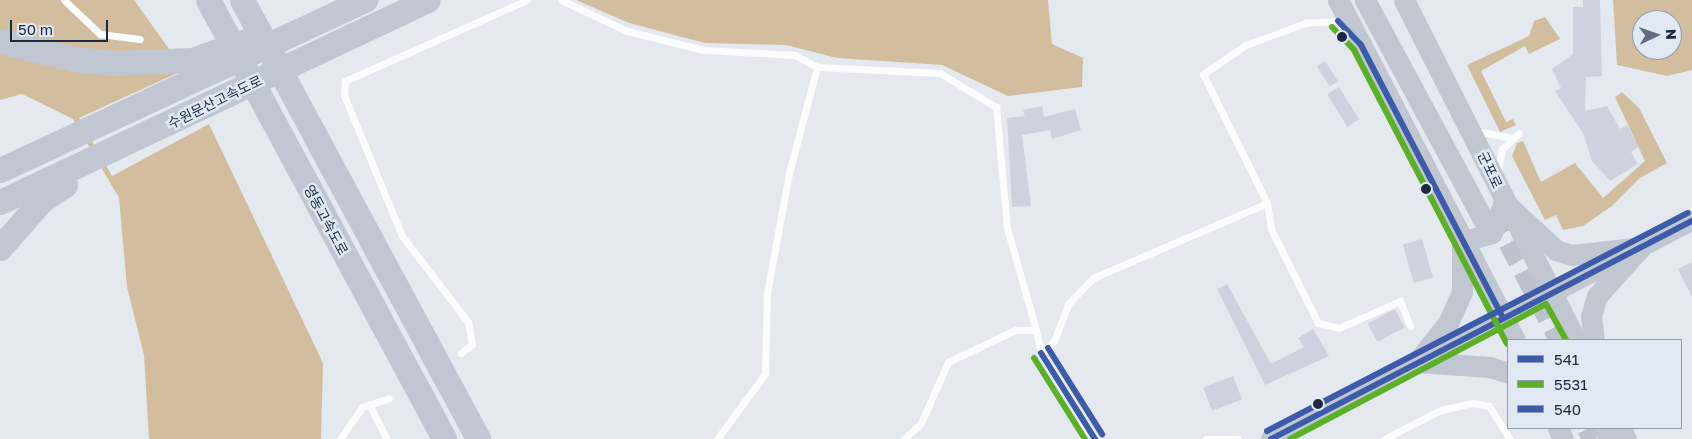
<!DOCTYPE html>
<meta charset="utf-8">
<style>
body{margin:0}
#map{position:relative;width:1692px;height:439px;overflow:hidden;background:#e4e9f0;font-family:"Golos Text","Noto Sans KR",sans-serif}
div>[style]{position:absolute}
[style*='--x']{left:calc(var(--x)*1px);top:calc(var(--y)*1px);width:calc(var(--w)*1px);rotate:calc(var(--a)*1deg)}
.forest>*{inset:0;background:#d2be9e}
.building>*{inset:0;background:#ced2de;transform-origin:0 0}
.primary-tunnel>*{height:21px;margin-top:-10.5px;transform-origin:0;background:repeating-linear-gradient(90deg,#bcc3cd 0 21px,transparent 0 32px)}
.lane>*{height:7px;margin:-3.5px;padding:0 3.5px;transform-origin:3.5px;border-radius:3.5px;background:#fbfcfd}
.secondary>*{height:20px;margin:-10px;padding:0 10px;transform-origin:10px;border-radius:10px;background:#c2c8d0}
.primary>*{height:21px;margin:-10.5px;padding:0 10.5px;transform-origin:10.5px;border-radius:10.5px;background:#c1c7d1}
.highway>*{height:25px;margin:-12.5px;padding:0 12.5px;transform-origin:12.5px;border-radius:12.5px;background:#c0c7d2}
.bus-1>*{height:6px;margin:-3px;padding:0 3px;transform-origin:3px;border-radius:3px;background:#3d5bab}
.bus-2>*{height:6px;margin:-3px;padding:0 3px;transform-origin:3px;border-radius:3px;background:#5bb025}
.bus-3>*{height:6px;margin:-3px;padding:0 3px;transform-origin:3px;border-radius:3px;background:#3d5bab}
.dots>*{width:14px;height:14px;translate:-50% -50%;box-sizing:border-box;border:2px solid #e0e8f4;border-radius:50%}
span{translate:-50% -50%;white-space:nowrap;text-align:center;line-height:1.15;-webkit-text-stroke:5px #e0e8f4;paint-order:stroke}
.street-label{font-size:14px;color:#1b2a40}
.legend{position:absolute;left:1507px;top:339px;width:175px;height:90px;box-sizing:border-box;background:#e0e8f4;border:1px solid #919cac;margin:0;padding:6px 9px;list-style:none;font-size:15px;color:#1b2a40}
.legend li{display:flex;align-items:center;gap:10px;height:25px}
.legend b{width:25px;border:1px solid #919cac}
.north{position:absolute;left:1632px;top:10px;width:50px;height:50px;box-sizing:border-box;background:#e0e8f4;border:1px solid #919cac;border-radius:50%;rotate:87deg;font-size:14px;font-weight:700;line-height:20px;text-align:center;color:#1b2a40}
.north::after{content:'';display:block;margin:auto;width:18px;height:22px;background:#616d7e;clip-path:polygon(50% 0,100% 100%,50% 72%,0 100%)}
.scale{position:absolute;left:10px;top:20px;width:98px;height:22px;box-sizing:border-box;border:2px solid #1b2a40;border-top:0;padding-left:6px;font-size:15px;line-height:18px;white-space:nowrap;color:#1b2a40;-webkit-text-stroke:4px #e0e8f4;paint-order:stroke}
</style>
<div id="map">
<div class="forest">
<i style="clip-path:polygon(0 0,134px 0,184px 70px,79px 118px,112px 176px,209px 124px,323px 363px,321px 439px,149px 439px,144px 355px,127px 287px,119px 198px,73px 119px,22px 94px,0 100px)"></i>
<i style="clip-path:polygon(576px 0,1048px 0,1052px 44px,1083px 58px,1082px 87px,1008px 96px,942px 65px,837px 58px,786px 45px,705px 43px,629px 23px)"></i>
<i style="clip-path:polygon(evenodd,1613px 0,1692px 0,1692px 70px,1667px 76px,1617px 65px,1613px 0,1642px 20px,1672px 20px,1672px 50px,1642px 50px,1642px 20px)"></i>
<i style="clip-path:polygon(1545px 17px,1560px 39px,1529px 54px,1525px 46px,1481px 71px,1506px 122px,1513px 119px,1516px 125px,1500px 132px,1467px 65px,1529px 36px,1534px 21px)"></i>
<i style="clip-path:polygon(1622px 92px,1639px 108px,1667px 163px,1640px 178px,1612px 206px,1583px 226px,1563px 230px,1556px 215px,1545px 220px,1512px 156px,1517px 143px,1523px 141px,1541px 182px,1575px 163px,1603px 198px,1645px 161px,1615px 97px)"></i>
</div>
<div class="building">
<i style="clip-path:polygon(1583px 0,1600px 0,1602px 76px,1586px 77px,1585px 111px,1607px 106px,1620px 129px,1627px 125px,1639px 147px,1631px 152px,1638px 164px,1610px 181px,1592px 161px,1583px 133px,1555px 91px,1561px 88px,1552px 69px,1573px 54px,1573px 7px,1583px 7px)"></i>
<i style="left:1325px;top:61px;width:24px;height:10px;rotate:57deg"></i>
<i style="left:1339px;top:87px;width:38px;height:14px;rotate:58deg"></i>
<i style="clip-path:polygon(1042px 106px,1044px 117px,1075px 109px,1081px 130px,1052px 139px,1050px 130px,1022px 135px,1031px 206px,1012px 207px,1007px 118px,1025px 116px,1023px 110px)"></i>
<i style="left:1422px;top:239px;width:40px;height:20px;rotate:74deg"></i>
<i style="clip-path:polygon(1692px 262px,1692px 297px,1678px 269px)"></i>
<i style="clip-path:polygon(1227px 284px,1271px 364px,1304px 347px,1298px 338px,1313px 329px,1329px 356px,1265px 385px,1217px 289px)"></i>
<i style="left:1395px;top:309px;width:21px;height:31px;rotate:62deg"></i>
<i style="left:1233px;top:376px;width:25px;height:32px;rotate:69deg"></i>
</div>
<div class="primary-tunnel">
<i style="--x:1494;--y:214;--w:142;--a:62.4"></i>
<i style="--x:1587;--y:428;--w:13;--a:61"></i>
</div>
<div class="lane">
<i style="--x:64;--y:0;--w:50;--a:43.4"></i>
<i style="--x:100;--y:34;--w:40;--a:7.1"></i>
<i style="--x:561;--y:0;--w:73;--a:25.2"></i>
<i style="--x:627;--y:31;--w:79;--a:13.9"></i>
<i style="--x:704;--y:50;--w:91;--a:3.1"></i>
<i style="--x:795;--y:55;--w:25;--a:29"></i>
<i style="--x:817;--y:67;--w:123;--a:2.8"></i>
<i style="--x:940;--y:73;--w:66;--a:31.3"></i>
<i style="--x:996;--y:107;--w:121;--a:84.8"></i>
<i style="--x:1007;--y:228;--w:106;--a:74.1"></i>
<i style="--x:1342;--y:26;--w:6;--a:-129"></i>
<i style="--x:1338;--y:21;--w:33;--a:177"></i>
<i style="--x:1305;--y:23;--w:63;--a:159.6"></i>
<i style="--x:1246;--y:45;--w:52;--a:146"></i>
<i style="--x:1203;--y:74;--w:144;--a:63.6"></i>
<i style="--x:1267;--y:203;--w:26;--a:81"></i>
<i style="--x:1271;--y:229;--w:105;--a:63.4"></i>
<i style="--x:1318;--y:323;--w:22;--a:13"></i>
<i style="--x:1339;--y:328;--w:67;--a:-23.9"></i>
<i style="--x:1400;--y:301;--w:27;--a:68"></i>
<i style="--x:1476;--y:131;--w:37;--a:11"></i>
<i style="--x:1498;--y:171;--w:22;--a:-80"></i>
<i style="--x:1502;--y:149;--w:23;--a:-43"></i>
<i style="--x:461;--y:353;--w:14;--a:-39"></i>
<i style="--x:472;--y:344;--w:22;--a:-100"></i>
<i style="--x:468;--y:322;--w:108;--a:-127.5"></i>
<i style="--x:402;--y:236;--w:152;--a:-112.4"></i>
<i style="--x:344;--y:95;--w:14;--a:-86"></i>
<i style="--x:345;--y:81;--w:199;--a:-24"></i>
<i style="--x:1041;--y:353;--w:18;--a:-43"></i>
<i style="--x:1054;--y:341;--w:40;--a:-69"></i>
<i style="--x:1068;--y:304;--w:36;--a:-46"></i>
<i style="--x:1093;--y:278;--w:189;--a:-23.3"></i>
<i style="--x:369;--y:404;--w:39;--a:63"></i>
<i style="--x:1082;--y:425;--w:14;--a:82"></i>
<i style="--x:340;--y:439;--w:39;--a:-55"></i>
<i style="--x:362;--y:407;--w:28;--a:-18"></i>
<i style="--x:717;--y:439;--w:81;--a:-53.6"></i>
<i style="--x:765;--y:374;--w:81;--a:-88.6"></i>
<i style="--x:767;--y:293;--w:122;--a:-79.6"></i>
<i style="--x:789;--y:173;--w:110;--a:-75.2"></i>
<i style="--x:904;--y:439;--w:23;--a:-43"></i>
<i style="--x:921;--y:423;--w:67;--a:-66.1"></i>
<i style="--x:948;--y:362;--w:74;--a:-25.5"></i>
<i style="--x:1015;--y:330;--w:21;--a:0"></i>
<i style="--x:1036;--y:330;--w:24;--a:78"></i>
<i style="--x:1041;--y:353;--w:102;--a:57.9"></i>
<i style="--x:1206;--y:439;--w:31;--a:0"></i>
<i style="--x:1384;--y:439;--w:64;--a:-27"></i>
<i style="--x:1441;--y:410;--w:32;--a:-13"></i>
<i style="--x:1472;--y:403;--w:17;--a:10"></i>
<i style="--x:1489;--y:406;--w:39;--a:58"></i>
</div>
<div class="secondary">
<i style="--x:1271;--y:439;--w:474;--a:-27.4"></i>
</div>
<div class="primary">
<i style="--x:1338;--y:0;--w:383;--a:62.5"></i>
<i style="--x:1365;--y:0;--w:251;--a:61.7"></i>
<i style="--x:1404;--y:0;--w:381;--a:63.2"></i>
<i style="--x:1594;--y:340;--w:24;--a:-97"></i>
<i style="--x:1591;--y:316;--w:21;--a:-73"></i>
<i style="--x:1597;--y:296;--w:66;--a:-48.1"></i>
<i style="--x:1417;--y:362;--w:50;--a:-51.5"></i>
<i style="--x:1448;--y:323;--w:34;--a:-66"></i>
<i style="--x:1462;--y:292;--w:50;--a:-90"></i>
<i style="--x:1462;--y:242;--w:31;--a:-17"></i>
<i style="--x:1492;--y:233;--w:33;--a:-69"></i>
<i style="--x:1504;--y:202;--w:71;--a:42.7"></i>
<i style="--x:1556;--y:250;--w:17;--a:17"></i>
<i style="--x:1572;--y:255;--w:69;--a:-6.6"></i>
<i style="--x:1417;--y:362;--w:73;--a:3.9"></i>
<i style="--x:1490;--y:367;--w:19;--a:18"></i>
<i style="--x:1558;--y:428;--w:12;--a:66"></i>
<i style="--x:1604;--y:428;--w:12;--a:66"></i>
<i style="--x:1621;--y:428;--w:12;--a:66"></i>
</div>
<div class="highway">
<i style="--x:208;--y:0;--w:498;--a:61.7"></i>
<i style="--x:242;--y:0;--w:498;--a:61.7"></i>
<i style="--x:0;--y:41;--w:76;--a:13.7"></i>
<i style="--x:74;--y:59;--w:40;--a:5.7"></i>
<i style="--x:114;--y:63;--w:78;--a:-2.2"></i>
<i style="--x:192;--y:60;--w:57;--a:-19.4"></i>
<i style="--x:0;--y:170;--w:403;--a:-25"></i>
<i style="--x:0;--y:202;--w:473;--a:-25.3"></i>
<i style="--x:0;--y:248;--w:62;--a:-48.9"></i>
<i style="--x:41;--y:201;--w:29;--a:-34"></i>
</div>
<div class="bus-1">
<i style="--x:1338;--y:21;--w:33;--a:46"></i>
<i style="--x:1361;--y:45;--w:305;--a:62.5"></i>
<i style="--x:1041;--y:353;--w:102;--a:57.9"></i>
<i style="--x:1271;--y:439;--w:474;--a:-27.4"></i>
</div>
<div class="bus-2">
<i style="--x:1332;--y:27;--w:32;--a:46"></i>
<i style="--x:1354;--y:50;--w:331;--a:62.5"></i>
<i style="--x:1034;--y:358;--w:96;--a:57.8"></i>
<i style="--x:1290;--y:439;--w:289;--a:-27.8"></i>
<i style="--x:1546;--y:304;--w:41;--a:60.9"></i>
</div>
<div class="bus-3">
<i style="--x:1048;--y:348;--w:102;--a:57.9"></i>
<i style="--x:1267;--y:431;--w:474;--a:-27.4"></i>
</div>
<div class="dots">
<i style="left:1342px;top:37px;background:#1b2a40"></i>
<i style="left:1426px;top:189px;background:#1b2a40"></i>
<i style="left:1318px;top:404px;background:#1b2a40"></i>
</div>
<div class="street-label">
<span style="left:215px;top:102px;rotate:-26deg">수원문산고속도로</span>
<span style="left:1490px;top:170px;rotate:65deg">군포로</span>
<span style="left:326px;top:220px;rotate:62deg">영동고속도로</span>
</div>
<ul class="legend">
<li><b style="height:6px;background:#3d5bab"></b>541</li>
<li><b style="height:6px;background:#5bb025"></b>5531</li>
<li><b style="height:6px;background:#3d5bab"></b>540</li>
</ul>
<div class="north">N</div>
<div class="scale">50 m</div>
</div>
